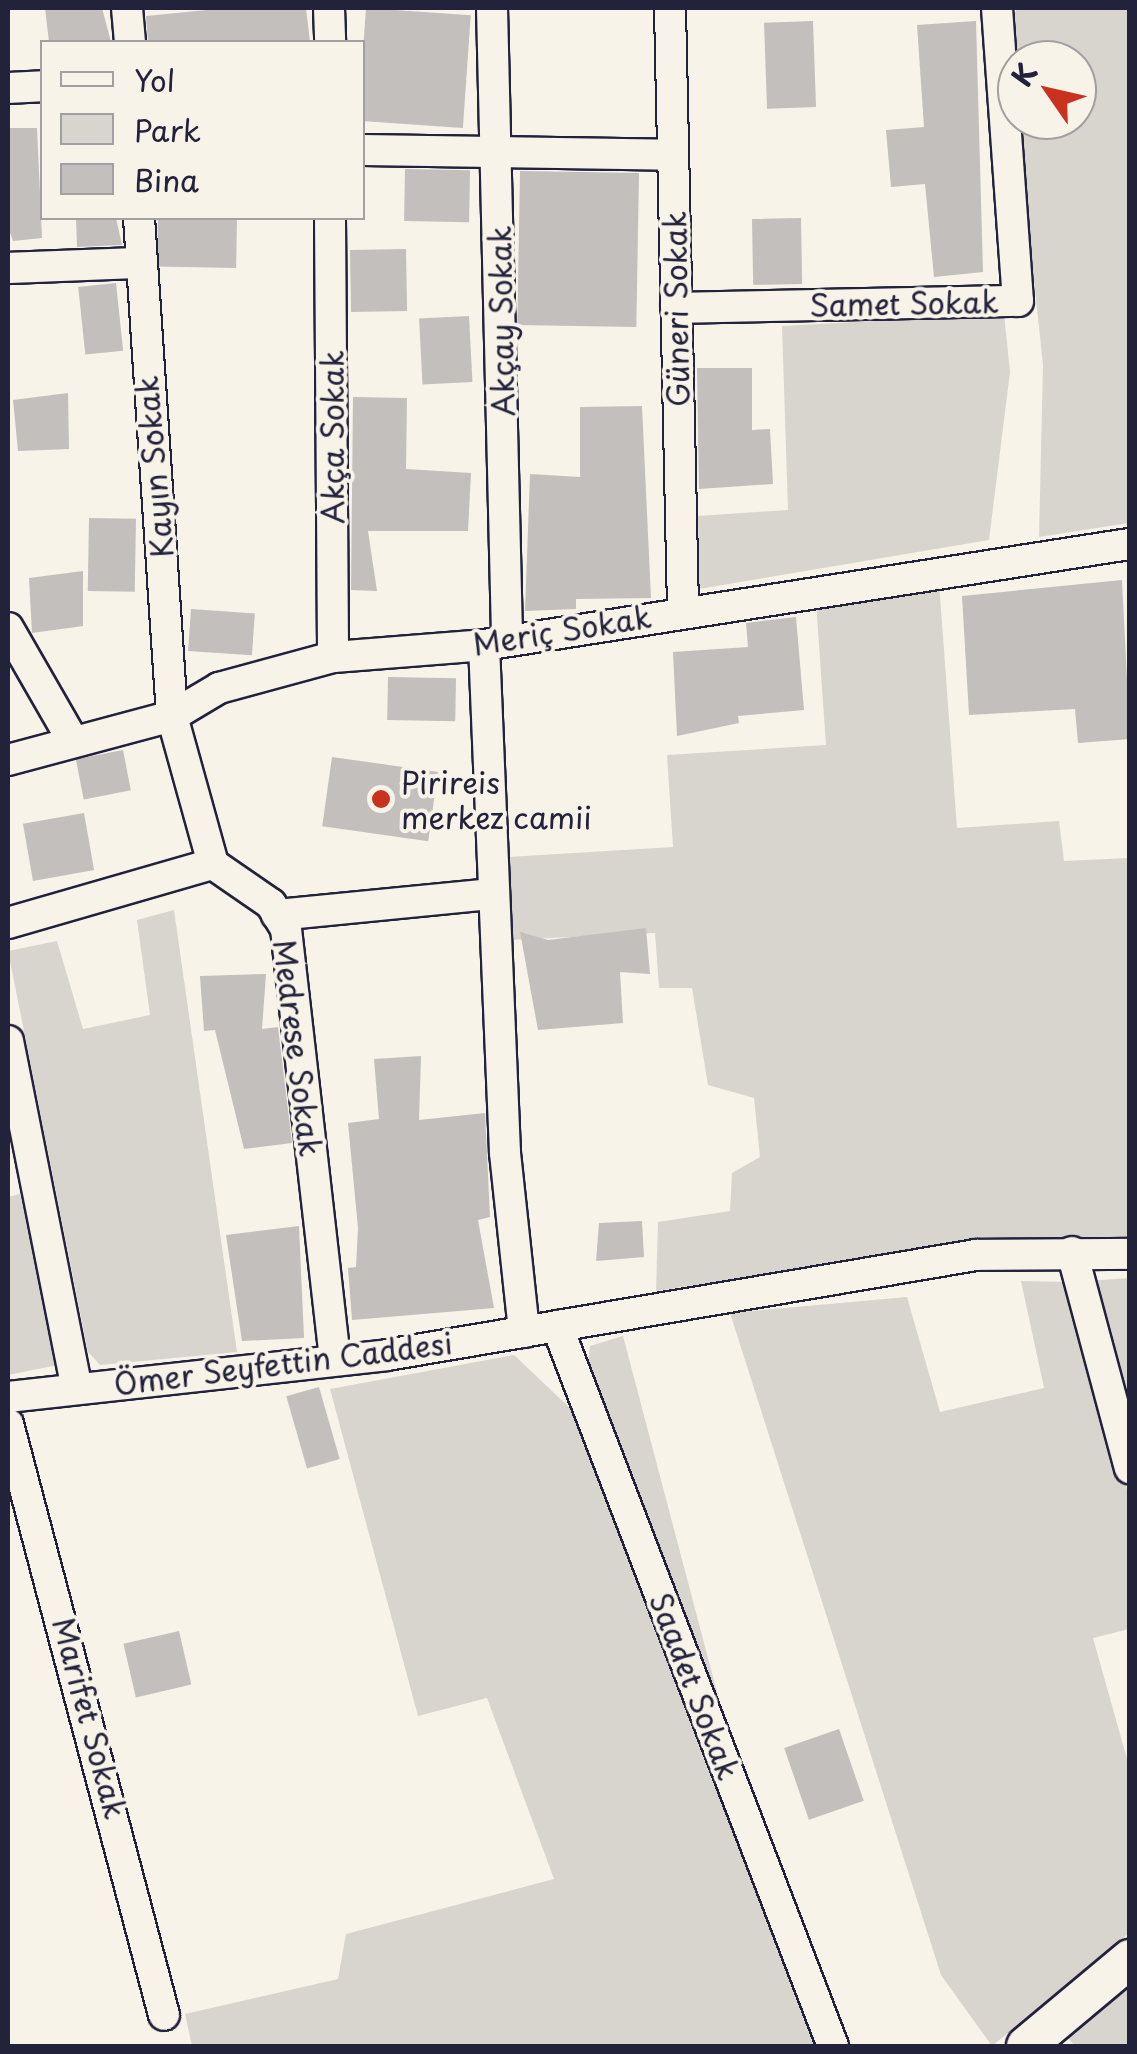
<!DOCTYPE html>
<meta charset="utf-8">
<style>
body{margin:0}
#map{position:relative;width:1137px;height:2054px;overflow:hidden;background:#f7f3e8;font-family:"Playpen Sans",sans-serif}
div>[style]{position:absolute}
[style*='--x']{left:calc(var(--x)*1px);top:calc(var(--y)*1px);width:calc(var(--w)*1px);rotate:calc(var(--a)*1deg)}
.green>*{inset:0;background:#d8d5cf}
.building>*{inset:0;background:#c2bfbd;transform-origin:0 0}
.roads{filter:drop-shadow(2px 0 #22223b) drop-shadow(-2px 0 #22223b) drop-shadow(0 2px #22223b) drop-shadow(0 -2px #22223b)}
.minor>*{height:30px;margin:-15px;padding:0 15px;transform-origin:15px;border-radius:15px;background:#f7f3e8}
.tertiary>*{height:38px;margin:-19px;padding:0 19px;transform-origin:19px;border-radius:19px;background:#f7f3e8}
.dots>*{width:28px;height:28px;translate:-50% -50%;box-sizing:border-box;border:5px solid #f7f3e8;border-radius:50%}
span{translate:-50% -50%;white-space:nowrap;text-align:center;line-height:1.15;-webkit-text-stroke:8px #f7f3e8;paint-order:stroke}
.street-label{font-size:30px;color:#22223b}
.poi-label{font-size:30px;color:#22223b}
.left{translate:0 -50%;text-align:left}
.frame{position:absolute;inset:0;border:10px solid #22223b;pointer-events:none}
.legend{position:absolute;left:40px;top:40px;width:325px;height:180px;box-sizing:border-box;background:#f7f3e8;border:2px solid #a29fa3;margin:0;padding:12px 18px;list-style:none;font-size:30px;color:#22223b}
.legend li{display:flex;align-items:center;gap:20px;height:50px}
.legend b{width:50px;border:2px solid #a29fa3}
.north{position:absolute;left:997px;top:40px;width:100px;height:100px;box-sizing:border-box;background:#f7f3e8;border:2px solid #a29fa3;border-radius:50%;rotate:304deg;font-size:28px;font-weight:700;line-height:40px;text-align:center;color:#22223b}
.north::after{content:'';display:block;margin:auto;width:35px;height:45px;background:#c8321e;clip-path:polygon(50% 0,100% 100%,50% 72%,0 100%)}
</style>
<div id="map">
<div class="green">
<i style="clip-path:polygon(1018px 8px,1129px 8px,1129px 523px,1039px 537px,1043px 365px,1017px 120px,1077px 120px,1077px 60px,1017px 60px,1017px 117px,1007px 24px)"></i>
<i style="clip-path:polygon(1004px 314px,1010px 372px,989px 540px,699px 589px,698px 516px,788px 510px,782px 326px)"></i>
<i style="clip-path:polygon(939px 582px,957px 828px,1059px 821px,1064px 861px,1129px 858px,1129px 1239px,973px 1244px,656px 1291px,658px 1222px,730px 1211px,732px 1173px,760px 1157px,754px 1098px,708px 1085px,692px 988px,659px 988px,655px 933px,509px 940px,507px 857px,673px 847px,667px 755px,826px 745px,816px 602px)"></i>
<i style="clip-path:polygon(174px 910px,237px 1352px,100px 1365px,88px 1352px,8px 951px,57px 941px,83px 1029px,150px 1015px,137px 920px)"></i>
<i style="clip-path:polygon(20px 1194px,58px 1365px,8px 1375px,8px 1197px)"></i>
<i style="clip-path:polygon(1129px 1278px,1129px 1412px,1089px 1281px)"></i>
<i style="clip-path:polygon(1021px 1281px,1068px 1282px,1129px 1497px,1129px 1629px,1093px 1638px,1129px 1766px,1129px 1933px,992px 2046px,941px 1975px,730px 1313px,907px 1297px,940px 1412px,1044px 1388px)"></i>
<i style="clip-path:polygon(623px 1336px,722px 1711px,587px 1370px,590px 1346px)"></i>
<i style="clip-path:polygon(514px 1355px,572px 1410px,814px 2046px,192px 2046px,185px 2014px,338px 1979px,346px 1934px,554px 1879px,487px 1698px,418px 1716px,330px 1389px)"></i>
<i style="clip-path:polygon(1129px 1986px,1129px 2046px,1075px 2046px,1066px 2036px)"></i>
</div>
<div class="building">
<i style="clip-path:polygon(45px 8px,102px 8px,111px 42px,49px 42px)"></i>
<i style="clip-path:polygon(227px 8px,306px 8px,310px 42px,148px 42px,146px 16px)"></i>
<i style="left:366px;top:8px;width:105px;height:113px;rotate:4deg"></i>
<i style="left:813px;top:21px;width:86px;height:49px;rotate:88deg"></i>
<i style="clip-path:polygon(976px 21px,983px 272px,934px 277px,925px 184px,891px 187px,886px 130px,924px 127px,917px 25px)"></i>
<i style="clip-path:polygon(8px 128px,37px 128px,42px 238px,13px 241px,8px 227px)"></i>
<i style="left:405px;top:169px;width:65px;height:52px;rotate:1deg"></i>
<i style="left:639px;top:173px;width:154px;height:119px;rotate:91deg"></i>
<i style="clip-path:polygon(76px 218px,116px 218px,122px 245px,77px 247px)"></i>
<i style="left:237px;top:218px;width:50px;height:79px;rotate:91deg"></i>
<i style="left:801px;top:218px;width:66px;height:49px;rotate:89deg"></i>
<i style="left:406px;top:249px;width:62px;height:56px;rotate:89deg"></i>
<i style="left:116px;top:283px;width:68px;height:38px;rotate:84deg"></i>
<i style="left:469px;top:316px;width:66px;height:50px;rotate:87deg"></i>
<i style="clip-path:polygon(697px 368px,752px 368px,752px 430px,770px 429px,773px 484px,699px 489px)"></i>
<i style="clip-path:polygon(68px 393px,69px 449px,18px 451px,13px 400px)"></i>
<i style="clip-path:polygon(353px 397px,407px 398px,406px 469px,471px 473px,468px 531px,368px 531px,377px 591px,351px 590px)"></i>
<i style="clip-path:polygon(642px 406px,651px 598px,576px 599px,576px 609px,525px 611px,530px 474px,580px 477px,580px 407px)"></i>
<i style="left:89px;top:518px;width:47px;height:73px;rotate:1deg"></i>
<i style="clip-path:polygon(83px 571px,83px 626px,32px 633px,29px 578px)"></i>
<i style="clip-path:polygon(1122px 580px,1130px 739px,1078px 743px,1075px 709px,969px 715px,962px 596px)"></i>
<i style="left:191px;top:609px;width:64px;height:42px;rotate:4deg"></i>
<i style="clip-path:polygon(796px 617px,804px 710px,738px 716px,739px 723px,677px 736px,673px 652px,748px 647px,746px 623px)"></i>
<i style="left:388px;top:677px;width:68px;height:43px;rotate:1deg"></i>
<i style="left:123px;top:750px;width:41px;height:48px;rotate:79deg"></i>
<i style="left:332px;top:757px;width:107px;height:70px;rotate:8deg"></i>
<i style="left:84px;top:813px;width:58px;height:62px;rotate:80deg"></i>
<i style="clip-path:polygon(646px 928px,650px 974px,620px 972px,623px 1023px,538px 1030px,520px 932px,548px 940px)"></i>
<i style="clip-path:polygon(266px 974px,262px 1029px,278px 1027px,292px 1143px,244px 1149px,215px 1030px,204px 1031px,200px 976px)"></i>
<i style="clip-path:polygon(421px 1056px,419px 1120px,485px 1113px,490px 1217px,478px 1220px,494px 1308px,352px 1320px,348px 1268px,356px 1267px,358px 1228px,348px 1123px,379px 1119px,374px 1059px)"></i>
<i style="clip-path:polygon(642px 1221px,644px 1257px,596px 1261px,599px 1223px)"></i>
<i style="clip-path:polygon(299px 1226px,304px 1338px,242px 1341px,226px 1235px)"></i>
<i style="left:319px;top:1387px;width:75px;height:34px;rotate:74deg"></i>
<i style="left:179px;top:1631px;width:55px;height:57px;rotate:77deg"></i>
<i style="left:839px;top:1729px;width:76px;height:58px;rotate:71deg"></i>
</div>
<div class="roads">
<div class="minor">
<i style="--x:127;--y:8;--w:34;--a:85"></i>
<i style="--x:329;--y:8;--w:34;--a:88"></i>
<i style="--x:492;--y:8;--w:627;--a:88.63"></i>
<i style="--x:670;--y:8;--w:603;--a:88.76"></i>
<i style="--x:8;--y:88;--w:34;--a:-3"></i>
<i style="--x:362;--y:150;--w:311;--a:0.9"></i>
<i style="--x:139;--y:218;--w:499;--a:86.2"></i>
<i style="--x:172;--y:716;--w:154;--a:74.5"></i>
<i style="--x:330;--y:218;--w:439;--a:89.6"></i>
<i style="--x:8;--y:268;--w:133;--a:-2.2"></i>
<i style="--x:676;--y:308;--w:342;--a:-1.2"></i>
<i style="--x:1018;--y:301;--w:294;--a:-94.1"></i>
<i style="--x:8;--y:628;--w:130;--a:60.1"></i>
<i style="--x:484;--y:645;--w:508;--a:87.63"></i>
<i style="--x:505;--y:1153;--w:180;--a:83.9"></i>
<i style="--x:8;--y:760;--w:170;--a:-15"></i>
<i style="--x:172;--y:716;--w:55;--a:-30.8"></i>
<i style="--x:219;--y:688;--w:118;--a:-15.2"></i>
<i style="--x:333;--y:657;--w:151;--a:-4.5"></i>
<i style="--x:484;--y:645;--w:653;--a:-8.9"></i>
<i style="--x:277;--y:915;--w:217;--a:-5.6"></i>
<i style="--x:8;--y:923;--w:213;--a:-16.1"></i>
<i style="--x:213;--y:864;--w:70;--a:34.6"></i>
<i style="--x:271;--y:904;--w:29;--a:59"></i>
<i style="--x:286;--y:929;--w:433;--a:83.5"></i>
<i style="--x:8;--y:1041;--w:354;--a:78.8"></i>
<i style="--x:1072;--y:1252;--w:224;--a:75"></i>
<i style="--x:557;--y:1326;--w:771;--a:69.03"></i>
<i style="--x:8;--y:1397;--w:381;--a:-6.3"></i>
<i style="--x:387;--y:1355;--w:597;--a:-9.64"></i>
<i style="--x:976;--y:1255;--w:154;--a:-0.4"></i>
<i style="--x:8;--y:1424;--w:611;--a:75.21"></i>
</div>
<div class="tertiary">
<i style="--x:1026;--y:2046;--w:136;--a:-39.9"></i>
</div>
</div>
<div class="dots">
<i style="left:381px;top:799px;background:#c8321e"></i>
</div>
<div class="street-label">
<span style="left:904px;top:303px;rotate:-1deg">Samet Sokak</span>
<span style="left:676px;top:309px;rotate:-91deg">Güneri Sokak</span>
<span style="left:501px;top:321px;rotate:-91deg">Akçay Sokak</span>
<span style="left:332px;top:437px;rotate:-90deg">Akça Sokak</span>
<span style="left:154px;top:467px;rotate:-95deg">Kayın Sokak</span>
<span style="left:562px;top:630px;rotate:-9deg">Meriç Sokak</span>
<span style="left:298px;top:1048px;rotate:83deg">Medrese Sokak</span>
<span style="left:283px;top:1363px;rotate:-7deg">Ömer Seyfettin Caddesi</span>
<span style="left:695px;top:1686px;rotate:69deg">Saadet Sokak</span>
<span style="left:90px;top:1718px;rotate:75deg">Marifet Sokak</span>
</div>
<div class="poi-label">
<span class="left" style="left:401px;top:799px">Pirireis<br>merkez camii</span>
</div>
<div class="frame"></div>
<ul class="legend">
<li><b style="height:12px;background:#f7f3e8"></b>Yol</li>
<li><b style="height:28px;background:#d8d5cf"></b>Park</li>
<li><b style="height:28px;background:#c2bfbd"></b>Bina</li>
</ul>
<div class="north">K</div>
</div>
